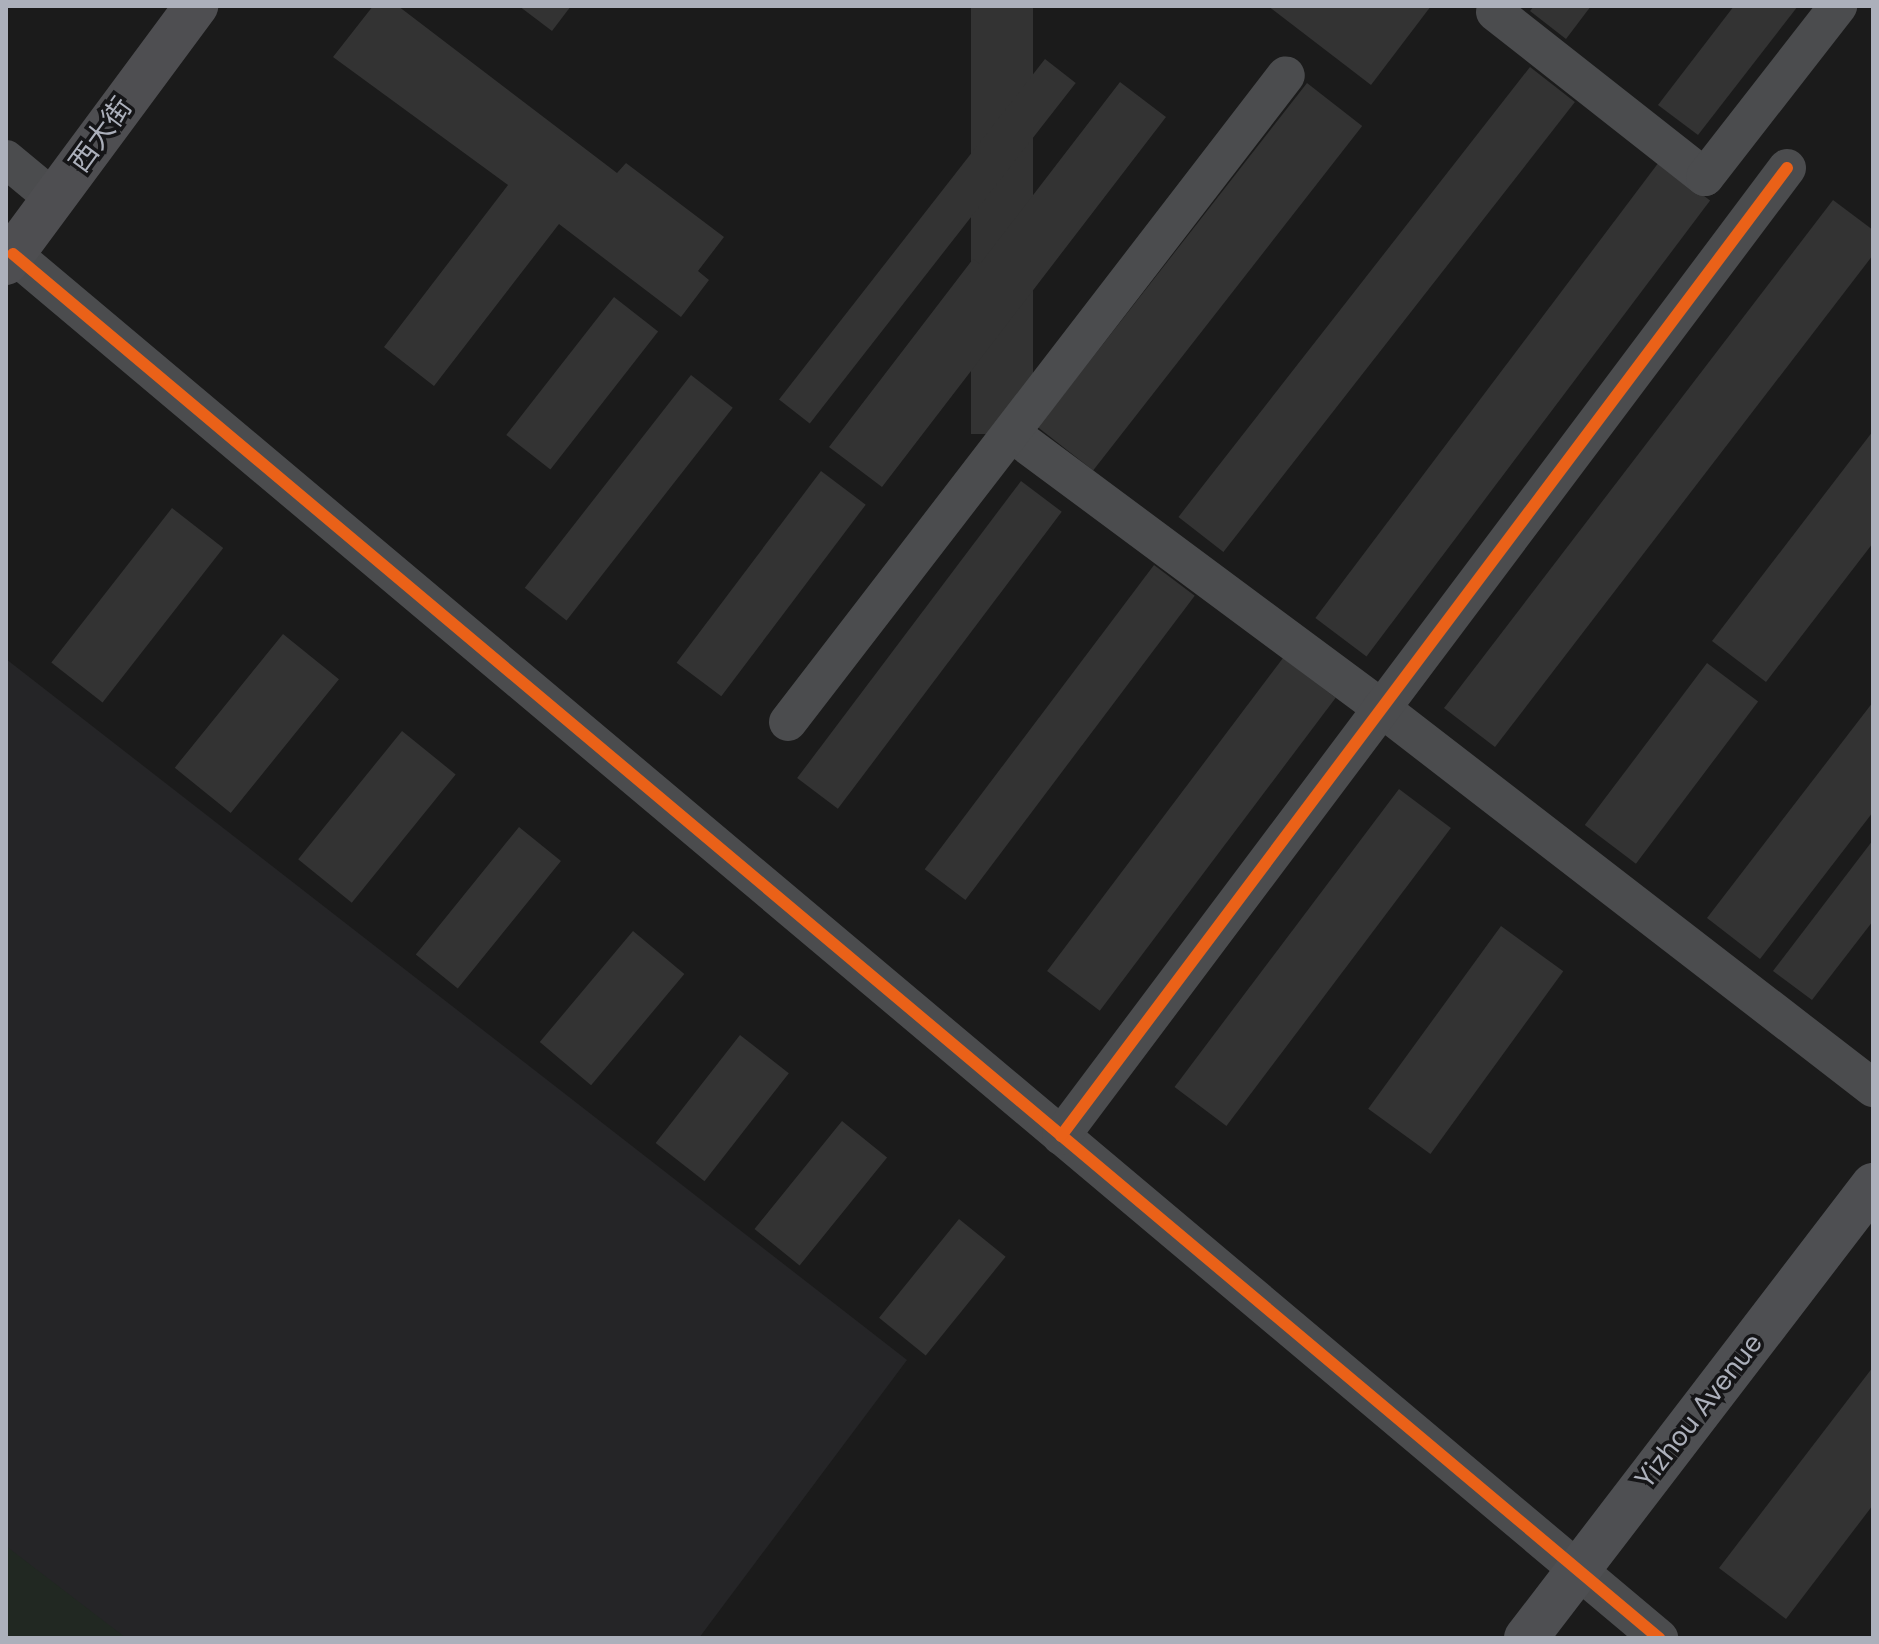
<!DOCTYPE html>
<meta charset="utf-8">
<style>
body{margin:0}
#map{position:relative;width:1879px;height:1644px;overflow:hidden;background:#1b1b1b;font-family:"DM Sans","Noto Sans SC",sans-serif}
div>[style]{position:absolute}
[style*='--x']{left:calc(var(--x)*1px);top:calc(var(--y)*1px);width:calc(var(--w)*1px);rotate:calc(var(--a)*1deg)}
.built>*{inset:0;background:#252527}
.green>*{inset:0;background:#212822}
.building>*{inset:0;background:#333;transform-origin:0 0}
.street>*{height:38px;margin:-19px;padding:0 19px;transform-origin:19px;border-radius:19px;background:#4b4c4e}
.secondary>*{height:44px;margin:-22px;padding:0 22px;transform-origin:22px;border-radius:22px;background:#4e4f52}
.highway>*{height:44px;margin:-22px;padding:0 22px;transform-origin:22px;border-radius:22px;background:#4e4e51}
.cycleway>*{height:12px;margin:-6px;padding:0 6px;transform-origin:6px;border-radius:6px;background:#ea6118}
span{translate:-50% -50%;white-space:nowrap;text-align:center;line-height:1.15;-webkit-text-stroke:7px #151517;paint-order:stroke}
.street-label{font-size:28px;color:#acb0bb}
.frame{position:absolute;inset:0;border:8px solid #acb0bb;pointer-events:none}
</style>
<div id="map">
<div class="built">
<i style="clip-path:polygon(6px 659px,907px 1360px,699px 1638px,6px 1638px)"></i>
</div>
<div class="green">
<i style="clip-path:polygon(6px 1546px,126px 1638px,6px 1638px)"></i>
</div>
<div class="building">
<i style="clip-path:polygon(373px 6px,398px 6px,617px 173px,626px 163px,724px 237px,698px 271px,709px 280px,681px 317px,559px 224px,434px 386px,384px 347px,508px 185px,333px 57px)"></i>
<i style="clip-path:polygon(519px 6px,571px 6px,552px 31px)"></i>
<i style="left:971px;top:6px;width:62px;height:428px"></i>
<i style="clip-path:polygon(1268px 6px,1431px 6px,1371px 85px)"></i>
<i style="clip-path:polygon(1534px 6px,1591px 6px,1566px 39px,1530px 11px)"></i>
<i style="clip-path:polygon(1734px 6px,1798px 6px,1698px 135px,1658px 105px)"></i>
<i style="left:1045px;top:59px;width:39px;height:432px;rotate:38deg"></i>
<i style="left:1530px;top:67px;width:57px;height:571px;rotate:38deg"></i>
<i style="clip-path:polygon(1120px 82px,1166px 117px,882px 487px,829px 447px,973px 259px,980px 264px)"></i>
<i style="left:1307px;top:83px;width:70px;height:437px;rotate:38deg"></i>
<i style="left:1659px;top:162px;width:64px;height:571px;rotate:37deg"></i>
<i style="clip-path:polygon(1833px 200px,1873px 230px,1873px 255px,1495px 747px,1444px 708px)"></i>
<i style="left:614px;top:297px;width:56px;height:175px;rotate:38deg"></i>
<i style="left:691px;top:375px;width:53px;height:270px;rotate:38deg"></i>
<i style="clip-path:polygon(1873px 431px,1873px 543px,1766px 682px,1712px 641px)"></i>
<i style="left:821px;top:471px;width:56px;height:240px;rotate:37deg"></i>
<i style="left:1021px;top:481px;width:51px;height:372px;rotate:37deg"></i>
<i style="left:172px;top:508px;width:65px;height:196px;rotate:38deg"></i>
<i style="left:1154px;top:565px;width:51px;height:381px;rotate:37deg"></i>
<i style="left:283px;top:634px;width:72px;height:172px;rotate:39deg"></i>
<i style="left:1283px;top:658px;width:66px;height:392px;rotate:37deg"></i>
<i style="left:1707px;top:663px;width:64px;height:203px;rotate:37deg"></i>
<i style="clip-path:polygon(1873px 702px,1873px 812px,1760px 959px,1707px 918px)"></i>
<i style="left:402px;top:731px;width:69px;height:165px;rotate:39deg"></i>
<i style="left:1399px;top:789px;width:65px;height:373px;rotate:37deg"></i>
<i style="left:519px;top:827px;width:54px;height:164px;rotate:39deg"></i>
<i style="clip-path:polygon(1873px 840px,1873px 921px,1812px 1000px,1773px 971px)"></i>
<i style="left:1501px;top:926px;width:77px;height:226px;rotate:36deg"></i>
<i style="left:633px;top:931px;width:67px;height:145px;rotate:40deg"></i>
<i style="left:740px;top:1035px;width:62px;height:137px;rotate:38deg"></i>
<i style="left:842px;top:1121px;width:58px;height:139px;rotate:39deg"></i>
<i style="left:959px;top:1219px;width:60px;height:127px;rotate:39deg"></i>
<i style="clip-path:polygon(1873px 1367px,1873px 1505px,1786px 1619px,1719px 1568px)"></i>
</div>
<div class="street">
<i style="--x:1495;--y:12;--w:267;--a:38.2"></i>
<i style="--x:1705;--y:177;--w:217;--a:-52.1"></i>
<i style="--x:6;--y:159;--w:62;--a:39.8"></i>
<i style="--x:13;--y:254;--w:2151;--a:40.06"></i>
<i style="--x:1011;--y:433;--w:461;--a:36.6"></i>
<i style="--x:1381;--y:708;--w:622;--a:37.68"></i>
<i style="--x:788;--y:722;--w:816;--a:-52.41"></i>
<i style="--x:1061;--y:1136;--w:1210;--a:-53.13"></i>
</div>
<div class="secondary">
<i style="--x:1526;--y:1638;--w:571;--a:-52.55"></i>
</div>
<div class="highway">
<i style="--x:6;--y:263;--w:320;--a:-53.5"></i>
</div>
<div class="cycleway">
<i style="--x:13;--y:254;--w:2151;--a:40.06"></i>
<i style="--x:1061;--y:1136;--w:1210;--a:-53.13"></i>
</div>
<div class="street-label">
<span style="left:101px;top:135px;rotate:-54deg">西大街</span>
<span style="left:1699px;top:1411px;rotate:-52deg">Yizhou Avenue</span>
</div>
<div class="frame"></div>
</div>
